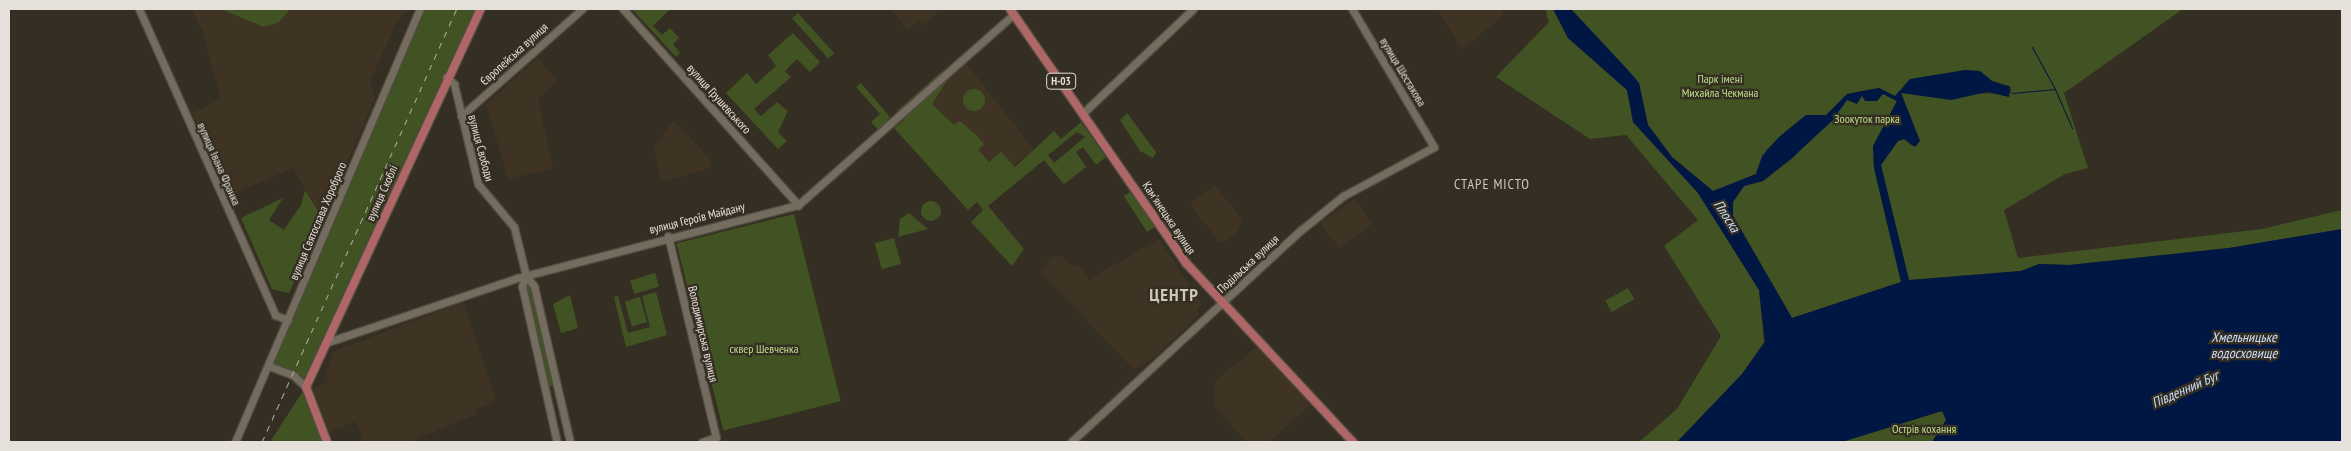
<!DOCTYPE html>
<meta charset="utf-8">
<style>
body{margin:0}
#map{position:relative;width:2351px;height:451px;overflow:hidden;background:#352e23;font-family:"PT Sans Narrow",sans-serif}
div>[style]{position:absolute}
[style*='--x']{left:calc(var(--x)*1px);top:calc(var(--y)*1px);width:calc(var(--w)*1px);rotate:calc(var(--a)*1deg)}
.built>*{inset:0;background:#3f3423;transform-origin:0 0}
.green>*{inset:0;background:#415323;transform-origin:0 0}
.round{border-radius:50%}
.water>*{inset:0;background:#001743}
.stream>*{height:1px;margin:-0.5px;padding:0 0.5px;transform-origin:0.5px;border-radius:0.5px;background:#001743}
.roads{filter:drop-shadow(1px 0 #514b41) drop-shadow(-1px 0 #514b41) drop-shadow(0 1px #514b41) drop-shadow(0 -1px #514b41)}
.secondary>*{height:7px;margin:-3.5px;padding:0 3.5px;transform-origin:3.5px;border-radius:3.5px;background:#746c5f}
.primary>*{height:8px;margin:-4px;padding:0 4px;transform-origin:4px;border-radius:4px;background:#ae6667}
.rail>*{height:1px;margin-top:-0.5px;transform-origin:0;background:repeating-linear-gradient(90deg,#b0aaa2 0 6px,transparent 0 12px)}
span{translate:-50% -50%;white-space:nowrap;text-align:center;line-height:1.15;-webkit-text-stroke:4.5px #352e23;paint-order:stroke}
.shield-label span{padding:1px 4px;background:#352e23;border:1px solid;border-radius:4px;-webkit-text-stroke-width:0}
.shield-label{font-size:11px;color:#e5e0d9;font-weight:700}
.street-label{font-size:12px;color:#e5e0d9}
.park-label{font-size:12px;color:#bddf88}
.neighbourhood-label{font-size:14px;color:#d1c7b9;letter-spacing:1px}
.water-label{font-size:14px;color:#cadefc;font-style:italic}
.district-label{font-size:18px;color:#d1c7b9;font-weight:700;letter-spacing:1px}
.frame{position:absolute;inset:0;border:10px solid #e5e0d9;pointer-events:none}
</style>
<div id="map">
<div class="built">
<i style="clip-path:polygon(191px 9px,411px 9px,397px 21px,370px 82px,375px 98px,323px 219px,293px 168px,231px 195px,192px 113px,221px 99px,202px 29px)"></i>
<i style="clip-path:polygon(890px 9px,940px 9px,924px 26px,919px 20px,908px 30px)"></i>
<i style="clip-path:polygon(1437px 9px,1501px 9px,1504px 15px,1462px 50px)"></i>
<i style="clip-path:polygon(538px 58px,558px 81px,538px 99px,553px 168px,508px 179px,486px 104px)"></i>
<i style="left:966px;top:63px;width:110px;height:54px;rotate:52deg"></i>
<i style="clip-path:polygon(674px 120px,709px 158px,711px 168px,661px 182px,654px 147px)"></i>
<i style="clip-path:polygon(1215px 185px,1242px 220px,1237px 233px,1224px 242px,1218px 241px,1190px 204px)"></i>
<i style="left:1354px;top:199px;width:31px;height:41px;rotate:54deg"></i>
<i style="clip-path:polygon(1159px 239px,1202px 304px,1197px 311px,1200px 314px,1148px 362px,1133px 369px,1040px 271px,1051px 258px,1063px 256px,1073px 267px,1079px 265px,1088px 280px)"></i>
<i style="clip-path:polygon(463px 302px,496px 401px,475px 410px,477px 414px,409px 442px,364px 442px,356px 421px,329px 431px,313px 388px,328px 382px,326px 372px,333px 352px)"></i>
<i style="clip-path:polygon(1260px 344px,1313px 402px,1269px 442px,1247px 442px,1215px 407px,1215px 381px)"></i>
</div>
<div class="green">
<i style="clip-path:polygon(221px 9px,290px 9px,279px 22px,264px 27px)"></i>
<i style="clip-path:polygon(422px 9px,478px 9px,303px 384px,272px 365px)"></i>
<i style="clip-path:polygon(632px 9px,670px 9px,653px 26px,662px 35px,670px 28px,679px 38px,673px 44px,680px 53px,676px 57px)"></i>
<i style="clip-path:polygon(1545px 9px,1553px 9px,1568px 38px,1627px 90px,1633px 122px,1698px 193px,1759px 290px,1764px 342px,1742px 374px,1677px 442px,1639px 442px,1677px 409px,1721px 336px,1664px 246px,1698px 220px,1626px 135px,1590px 139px,1496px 77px,1549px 22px)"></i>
<i style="clip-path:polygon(1571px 9px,2183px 9px,2064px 93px,2088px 168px,2065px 174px,2004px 210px,2018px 258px,2262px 229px,2342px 210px,2342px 229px,2229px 248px,2069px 265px,2039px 264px,2021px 271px,1909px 280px,1881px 165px,1898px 141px,1904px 139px,1912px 146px,1920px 141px,1901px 93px,1955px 99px,1966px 94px,2012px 93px,2010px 86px,1992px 81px,1980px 71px,1965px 70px,1906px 85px,1895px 96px,1879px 88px,1855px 92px,1826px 115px,1806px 115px,1786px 131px,1767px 149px,1756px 174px,1713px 191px,1672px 157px,1648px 125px,1639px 83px)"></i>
<i style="left:798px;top:13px;width:54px;height:8px;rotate:48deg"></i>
<i style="clip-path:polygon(793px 33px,820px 62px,810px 72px,797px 59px,785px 71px,791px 77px,754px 109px,761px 116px,777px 102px,788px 111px,778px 132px,787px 141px,778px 149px,726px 93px,747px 73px,756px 84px,776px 66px,768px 55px)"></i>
<i style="clip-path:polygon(evenodd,941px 72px,948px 79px,932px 104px,954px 125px,960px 121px,977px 136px,984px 144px,978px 150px,989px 162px,1001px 152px,1015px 167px,1054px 131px,1061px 139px,1081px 122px,1106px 157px,1096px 165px,1083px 147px,1076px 152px,1086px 167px,1064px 184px,1044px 160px,988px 206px,1024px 249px,1012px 266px,971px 222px,983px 210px,977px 202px,968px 210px,894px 128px,904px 120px,897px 111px,941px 72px,1077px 132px,1085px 137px,1054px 163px,1048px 155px,1077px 132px)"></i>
<i style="clip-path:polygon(861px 83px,890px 117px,879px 131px,871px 122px,880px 114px,856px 87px)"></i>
<i class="round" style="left:963px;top:89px;width:22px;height:22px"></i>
<i style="clip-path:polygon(1883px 94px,1897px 101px,1873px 146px,1874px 168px,1901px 282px,1792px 318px,1730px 210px,1733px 202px,1744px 186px,1763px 181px,1793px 158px,1847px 100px,1862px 96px,1868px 101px)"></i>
<i style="clip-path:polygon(1127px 113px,1156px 152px,1153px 158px,1140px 151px,1120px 120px)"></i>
<i style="clip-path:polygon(305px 190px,323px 219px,289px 293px,272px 289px,241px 218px,283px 198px,269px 220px,284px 230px,301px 205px)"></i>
<i style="left:1133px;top:190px;width:43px;height:11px;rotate:57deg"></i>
<i class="round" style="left:921px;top:201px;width:20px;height:20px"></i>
<i style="clip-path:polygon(909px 213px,928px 229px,898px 237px,900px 219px)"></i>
<i style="left:794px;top:214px;width:193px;height:121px;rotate:76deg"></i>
<i style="left:894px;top:238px;width:27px;height:20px;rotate:75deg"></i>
<i style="left:655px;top:273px;width:14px;height:26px;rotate:73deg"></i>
<i style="clip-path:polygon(532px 284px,554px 386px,548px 387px,525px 285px)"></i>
<i style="left:1628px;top:288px;width:13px;height:26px;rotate:61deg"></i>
<i style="clip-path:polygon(656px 292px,667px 335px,626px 347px,614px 297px,618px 296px,628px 333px,650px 327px,642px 296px)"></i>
<i style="clip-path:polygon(570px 295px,578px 328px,561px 333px,553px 304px)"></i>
<i style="left:640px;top:297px;width:26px;height:16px;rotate:74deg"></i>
<i style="clip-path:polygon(303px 391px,323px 442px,270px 442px)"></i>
<i style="clip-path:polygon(1938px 412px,1945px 412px,1946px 420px,1932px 442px,1842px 442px)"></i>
</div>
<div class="water">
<i style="clip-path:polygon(evenodd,1553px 9px,1571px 9px,1628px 70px,1639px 83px,1648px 125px,1672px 157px,1713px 191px,1756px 174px,1762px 156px,1779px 137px,1806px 115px,1826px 115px,1847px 94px,1879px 88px,1895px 96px,1910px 79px,1965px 70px,1980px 71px,1992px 81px,2010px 87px,2009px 97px,1987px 92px,1951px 100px,1901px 93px,1920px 141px,1915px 147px,1904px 139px,1898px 141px,1881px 165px,1909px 280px,2021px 271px,2039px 264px,2069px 265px,2229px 248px,2342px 229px,2342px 442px,1932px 442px,1946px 420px,1942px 411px,1842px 442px,1677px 442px,1742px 374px,1765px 342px,1759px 290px,1698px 193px,1633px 122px,1627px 90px,1568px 38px,1553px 9px,1883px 94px,1897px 101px,1873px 146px,1874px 168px,1901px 282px,1792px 318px,1733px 216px,1733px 202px,1744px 186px,1763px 181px,1792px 158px,1832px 121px,1847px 100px,1857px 104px,1862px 96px,1865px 101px,1877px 101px,1883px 94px)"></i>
</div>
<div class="stream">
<i style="--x:2032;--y:47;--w:48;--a:61.3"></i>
<i style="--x:2012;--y:93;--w:43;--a:-5.3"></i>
<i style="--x:2055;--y:89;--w:43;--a:66.4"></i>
</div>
<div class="roads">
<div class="secondary">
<i style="--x:139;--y:9;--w:335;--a:66"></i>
<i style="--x:275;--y:315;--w:14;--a:21"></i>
<i style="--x:623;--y:9;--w:263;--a:48.2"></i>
<i style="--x:446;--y:77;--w:11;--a:41"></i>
<i style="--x:454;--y:84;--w:103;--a:76.5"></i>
<i style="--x:478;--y:184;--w:56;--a:50.1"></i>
<i style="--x:514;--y:227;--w:50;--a:76.2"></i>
<i style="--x:526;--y:276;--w:13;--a:51"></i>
<i style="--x:534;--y:286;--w:160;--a:77"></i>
<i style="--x:1083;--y:113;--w:151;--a:-43.4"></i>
<i style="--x:461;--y:116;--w:162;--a:-41.5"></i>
<i style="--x:668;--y:236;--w:207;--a:76.6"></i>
<i style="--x:716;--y:437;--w:15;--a:160"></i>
<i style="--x:526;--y:276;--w:11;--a:112"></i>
<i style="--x:522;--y:286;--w:160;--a:77.4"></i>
<i style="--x:328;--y:342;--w:200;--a:-18.7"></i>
<i style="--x:517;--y:278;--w:290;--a:-14.6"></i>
<i style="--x:798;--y:205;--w:288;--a:-41.5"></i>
<i style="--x:269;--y:366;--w:26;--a:21"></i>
<i style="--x:293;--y:375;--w:18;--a:43"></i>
<i style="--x:235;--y:442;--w:471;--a:-66.9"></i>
<i style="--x:1071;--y:442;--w:313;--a:-42.7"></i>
<i style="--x:1301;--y:230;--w:54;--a:-39"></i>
<i style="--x:1343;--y:196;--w:103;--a:-28.3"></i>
<i style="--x:1434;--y:147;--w:161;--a:-120.7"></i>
</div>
<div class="primary">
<i style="--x:1010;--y:9;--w:309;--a:55.3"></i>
<i style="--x:1186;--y:263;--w:245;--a:47"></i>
<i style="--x:327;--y:442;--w:59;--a:-110.9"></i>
<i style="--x:306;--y:387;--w:417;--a:-65.2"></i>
</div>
</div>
<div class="rail">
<i style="--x:262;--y:442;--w:475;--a:-65.8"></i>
</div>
<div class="shield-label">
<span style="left:1061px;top:81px">Н-03</span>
</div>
<div class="street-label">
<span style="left:514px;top:54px;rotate:-42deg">Європейська вулиця</span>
<span style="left:1403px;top:72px;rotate:59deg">вулиця Шестакова</span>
<span style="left:719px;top:99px;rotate:48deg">вулиця Грушевського</span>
<span style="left:481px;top:148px;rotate:75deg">вулиця Свободи</span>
<span style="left:219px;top:164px;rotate:66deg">вулиця Івана Франка</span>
<span style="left:382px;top:193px;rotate:-66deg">вулиця Скоблі</span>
<span style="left:697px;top:218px;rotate:-14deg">вулиця Героїв Майдану</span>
<span style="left:1169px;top:218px;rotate:56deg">Камʼянецька вулиця</span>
<span style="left:318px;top:221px;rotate:-67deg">вулиця Святослава Хороброго</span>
<span style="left:1248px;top:264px;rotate:-43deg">Подільська вулиця</span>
<span style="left:703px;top:334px;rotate:77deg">Володимирська вулиця</span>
</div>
<div class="park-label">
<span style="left:1720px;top:86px">Парк імені<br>Михайла Чекмана</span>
<span style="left:1867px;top:119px">Зоокуток парка</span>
<span style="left:764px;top:349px">сквер Шевченка</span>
<span style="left:1924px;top:429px">Острів кохання</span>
</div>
<div class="neighbourhood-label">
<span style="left:1492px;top:184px">СТАРЕ МІСТО</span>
</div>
<div class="water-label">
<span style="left:1727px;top:216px;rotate:57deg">Плоска</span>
<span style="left:2244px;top:345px">Хмельницьке<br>водосховище</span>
<span style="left:2185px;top:389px;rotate:-24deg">Південний Буг</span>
</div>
<div class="district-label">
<span style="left:1174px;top:295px">ЦЕНТР</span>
</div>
<div class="frame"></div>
</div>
